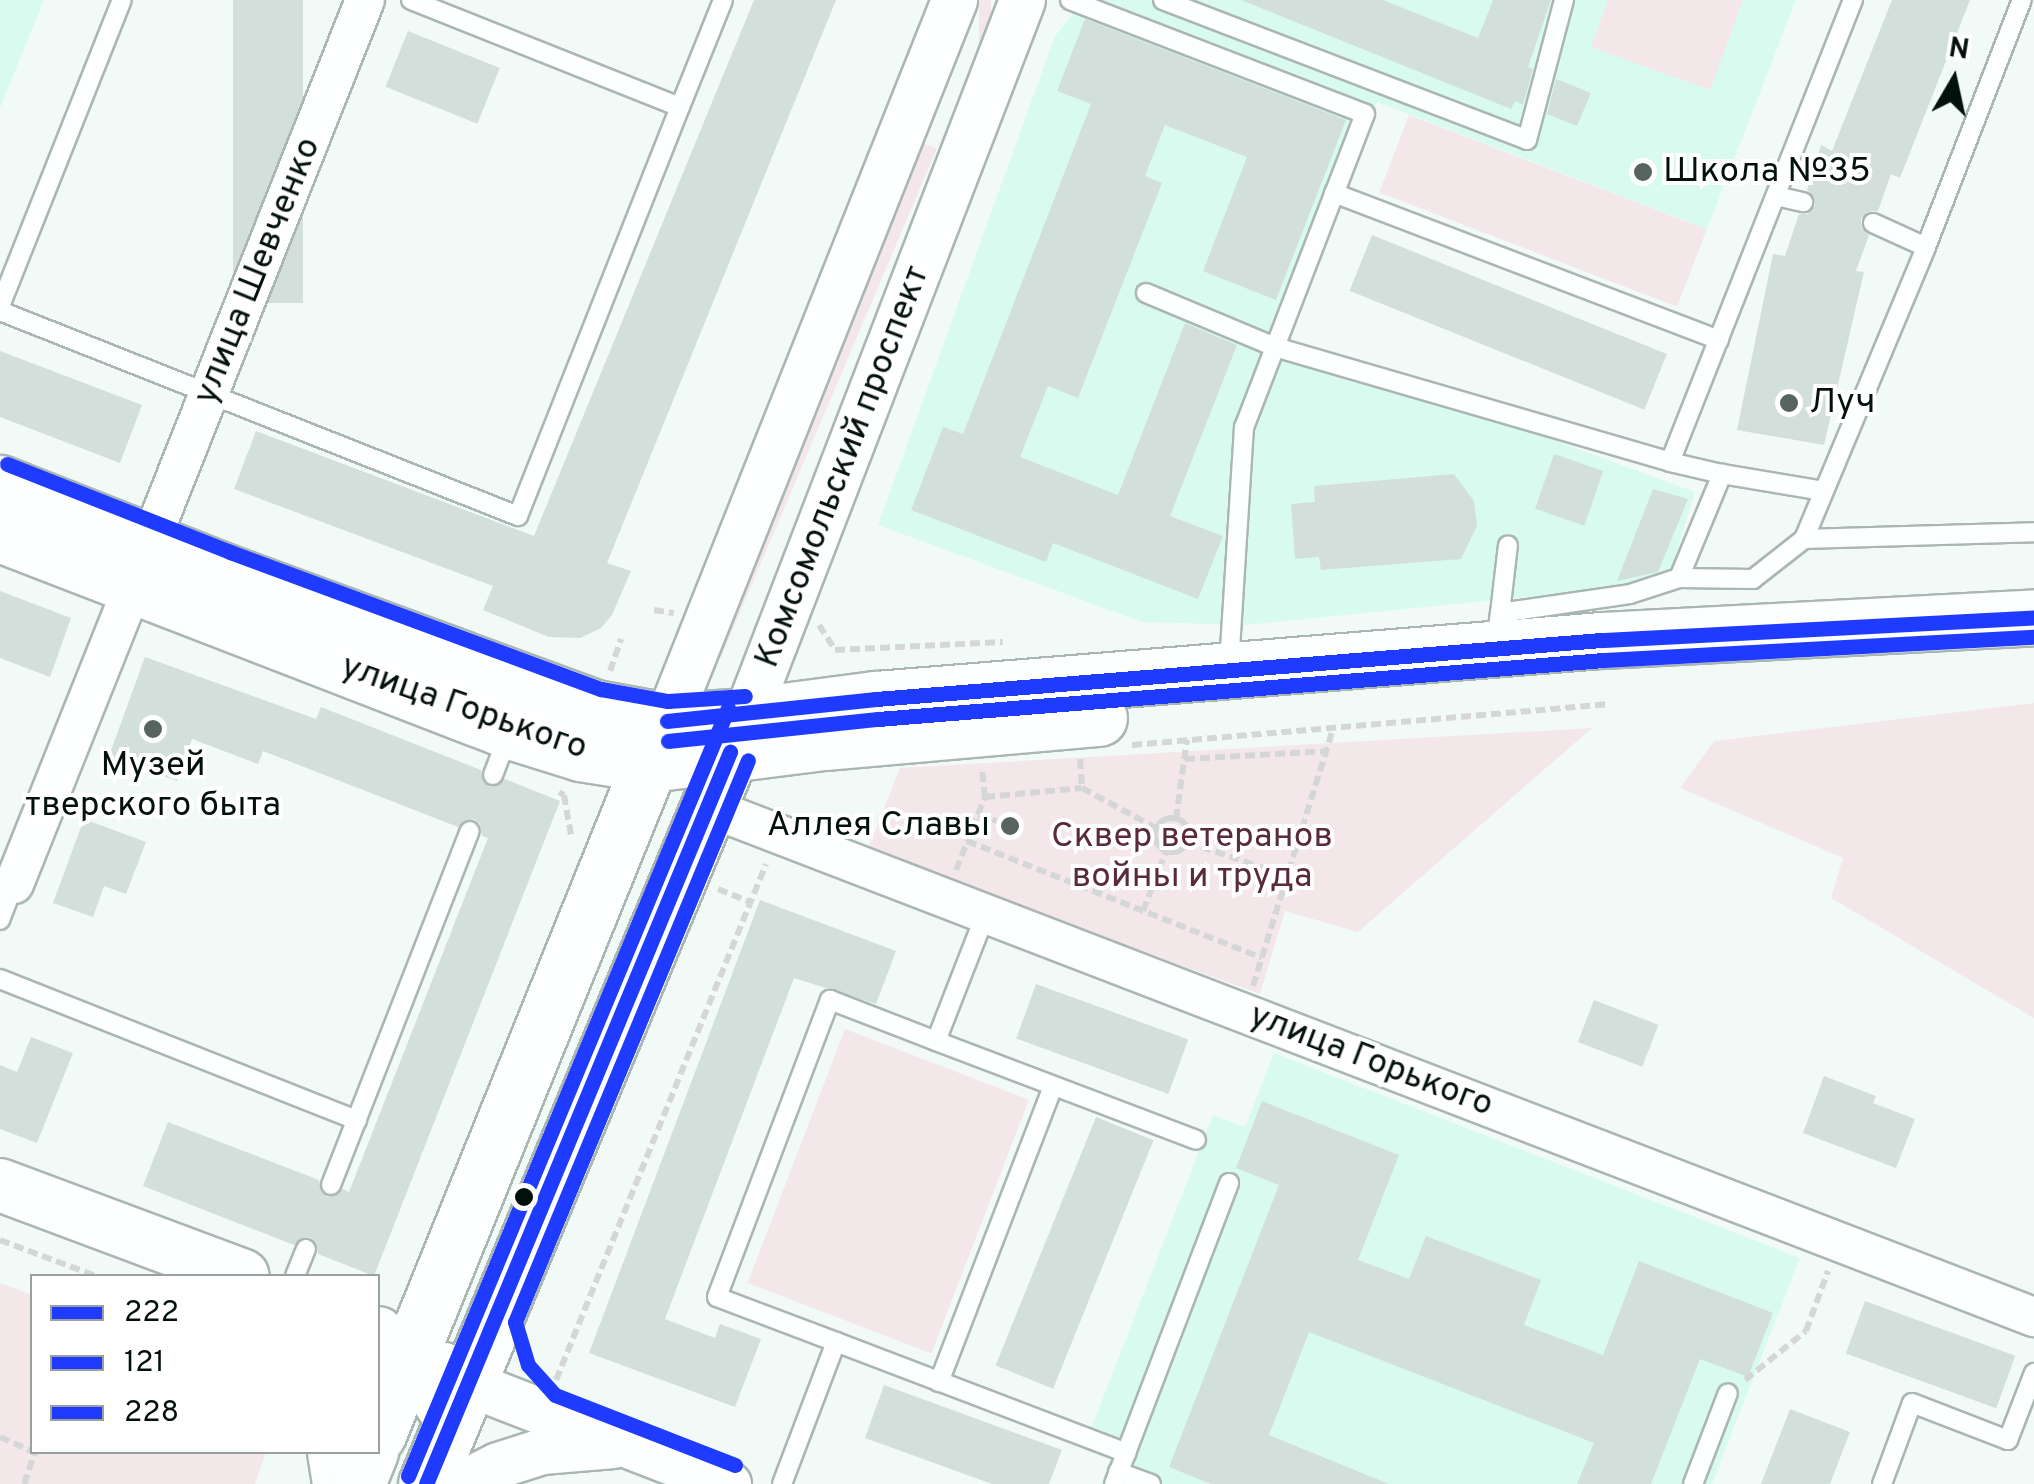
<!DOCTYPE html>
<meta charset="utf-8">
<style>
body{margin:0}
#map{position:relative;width:2034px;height:1484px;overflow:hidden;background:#f1faf7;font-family:Overpass,sans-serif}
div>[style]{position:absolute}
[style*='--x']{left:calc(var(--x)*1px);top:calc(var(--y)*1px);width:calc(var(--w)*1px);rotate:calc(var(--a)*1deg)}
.built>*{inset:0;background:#d9fbef}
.green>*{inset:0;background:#f4e7ea;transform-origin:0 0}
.building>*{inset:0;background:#d3dfdb;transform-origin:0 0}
.path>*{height:6px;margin-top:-3px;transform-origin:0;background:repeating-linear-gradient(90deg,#d4d7d6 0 10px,transparent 0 15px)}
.path>.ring{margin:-3px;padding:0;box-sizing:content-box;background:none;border:6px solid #d4d7d6;border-radius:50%}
.roads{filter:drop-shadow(2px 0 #aab6b2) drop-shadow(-2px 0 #aab6b2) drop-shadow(0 2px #aab6b2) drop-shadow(0 -2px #aab6b2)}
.service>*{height:18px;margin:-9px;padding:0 9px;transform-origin:9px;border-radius:9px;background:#fdfefe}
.minor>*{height:38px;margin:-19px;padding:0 19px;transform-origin:19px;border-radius:19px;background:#fdfefe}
.tertiary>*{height:45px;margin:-22.5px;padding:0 22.5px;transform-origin:22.5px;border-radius:22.5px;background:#fdfefe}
.secondary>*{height:52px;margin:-26px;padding:0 26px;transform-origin:26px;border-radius:26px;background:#fdfefe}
.primary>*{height:55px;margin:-27.5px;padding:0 27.5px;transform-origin:27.5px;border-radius:27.5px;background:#fdfefe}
.bus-1>*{height:15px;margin:-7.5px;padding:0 7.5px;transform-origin:7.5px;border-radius:7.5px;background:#1f3bff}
.bus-2>*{height:15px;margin:-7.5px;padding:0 7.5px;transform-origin:7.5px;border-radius:7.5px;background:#1f3bff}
.bus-3>*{height:15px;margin:-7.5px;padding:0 7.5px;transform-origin:7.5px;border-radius:7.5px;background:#1f3bff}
.dots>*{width:28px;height:28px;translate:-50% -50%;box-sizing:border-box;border:5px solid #fff;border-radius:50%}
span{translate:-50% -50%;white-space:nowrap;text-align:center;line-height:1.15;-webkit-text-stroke:8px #fff;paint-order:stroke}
.poi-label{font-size:35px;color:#03110d}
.left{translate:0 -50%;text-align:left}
.right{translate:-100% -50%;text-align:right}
.street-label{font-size:35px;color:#03110d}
.park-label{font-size:35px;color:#592b3a}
.legend{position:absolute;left:30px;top:1274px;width:350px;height:180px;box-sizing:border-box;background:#fff;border:2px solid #9aa09e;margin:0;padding:12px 18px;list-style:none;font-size:30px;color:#03110d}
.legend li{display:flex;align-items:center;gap:20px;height:50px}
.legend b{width:50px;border:2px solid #9aa09e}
.north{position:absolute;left:1904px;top:30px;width:100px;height:100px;-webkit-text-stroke:8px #fff;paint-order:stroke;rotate:9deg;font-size:28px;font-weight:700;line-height:40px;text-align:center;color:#03110d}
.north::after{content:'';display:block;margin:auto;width:35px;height:45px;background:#03110d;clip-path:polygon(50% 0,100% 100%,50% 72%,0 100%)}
</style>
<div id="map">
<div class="built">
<i style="clip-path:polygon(0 0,44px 0,0 108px)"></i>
<i style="clip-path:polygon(1084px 0,1796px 0,1707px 229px,1377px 102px,1284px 341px,1695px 492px,1667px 583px,1245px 625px,1142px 622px,878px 525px,1055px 36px)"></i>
<i style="clip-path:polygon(1274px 1053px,1800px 1258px,1712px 1484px,1101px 1484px,1112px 1454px,1085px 1444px,1213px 1115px,1245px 1127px)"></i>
</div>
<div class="green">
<i style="left:979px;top:0;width:12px;height:117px"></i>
<i style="clip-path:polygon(1608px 0,1743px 0,1710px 90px,1591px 47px)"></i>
<i style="left:1409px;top:115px;width:319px;height:83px;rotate:21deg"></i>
<i style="left:923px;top:143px;width:15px;height:552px;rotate:23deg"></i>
<i style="clip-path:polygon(2034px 703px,2034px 1018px,1831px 898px,1843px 858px,1680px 788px,1714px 741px)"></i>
<i style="clip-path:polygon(1592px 728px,1358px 932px,1285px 911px,1260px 994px,867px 851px,900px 768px)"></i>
<i style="left:845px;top:1029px;width:197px;height:272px;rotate:21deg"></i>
<i style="clip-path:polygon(0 1283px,32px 1295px,32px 1452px,266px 1452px,255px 1484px,0 1484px)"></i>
</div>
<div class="building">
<i style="left:233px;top:0;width:70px;height:303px"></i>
<i style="clip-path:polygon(754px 0,836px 0,607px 563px,631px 571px,612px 615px,601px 628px,580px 638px,549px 637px,483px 610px,493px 586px,234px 489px,256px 431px,534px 536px)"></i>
<i style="clip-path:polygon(1241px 0,1383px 0,1478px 38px,1493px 0,1551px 0,1528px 67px,1533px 69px,1523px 105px,1515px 101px,1511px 109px)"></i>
<i style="clip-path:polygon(1892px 0,1970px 0,1900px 178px,1891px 174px,1878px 211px,1867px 212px,1861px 219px,1862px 229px,1869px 235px,1856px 271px,1864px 272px,1824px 445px,1737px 430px,1773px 254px,1785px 256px,1799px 214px,1808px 214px,1815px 206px,1814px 197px,1807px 190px,1821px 145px,1832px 151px)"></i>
<i style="clip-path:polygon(1085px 19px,1346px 120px,1276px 300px,1203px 271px,1247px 157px,1165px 125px,1145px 176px,1162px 183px,1078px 398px,1048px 386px,1020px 457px,1118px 495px,1185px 323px,1237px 345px,1170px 516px,1223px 536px,1198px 599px,1053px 543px,1046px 562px,911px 510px,943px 427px,963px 434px,1091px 104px,1057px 91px)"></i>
<i style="left:408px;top:31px;width:99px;height:60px;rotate:22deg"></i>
<i style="clip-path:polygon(1556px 79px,1591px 93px,1577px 126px,1547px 114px)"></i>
<i style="left:1372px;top:235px;width:318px;height:60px;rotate:22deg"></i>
<i style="clip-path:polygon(0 351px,142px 405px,120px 463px,0 417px)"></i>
<i style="left:1554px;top:454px;width:52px;height:58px;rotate:19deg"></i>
<i style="clip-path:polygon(1454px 474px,1474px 501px,1477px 526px,1461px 559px,1321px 570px,1319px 557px,1295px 559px,1291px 504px,1315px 502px,1314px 486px)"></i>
<i style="clip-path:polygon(1653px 489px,1688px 499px,1658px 572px,1617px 581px)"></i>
<i style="clip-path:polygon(0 591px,71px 618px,50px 677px,0 658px)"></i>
<i style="clip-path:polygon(145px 657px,316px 719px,321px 707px,481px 770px,483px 782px,490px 787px,505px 779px,560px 801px,374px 1276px,318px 1254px,316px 1242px,310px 1237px,294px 1245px,143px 1186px,168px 1122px,319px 1180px,321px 1192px,327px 1197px,343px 1189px,349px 1192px,488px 838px,482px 836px,480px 824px,474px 819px,458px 827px,263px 751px,258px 764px,192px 739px,177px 781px,109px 756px)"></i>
<i style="clip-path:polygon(84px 819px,146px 842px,126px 894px,104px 886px,93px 917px,53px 903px)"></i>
<i style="clip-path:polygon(760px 900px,896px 951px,876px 1004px,794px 978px,665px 1319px,715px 1338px,720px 1324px,761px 1339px,735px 1407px,589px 1353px)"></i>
<i style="left:1036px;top:984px;width:162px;height:58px;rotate:20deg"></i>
<i style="left:1594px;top:1000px;width:69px;height:45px;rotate:21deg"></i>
<i style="clip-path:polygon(31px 1037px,73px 1053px,37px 1143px,0 1129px,0 1065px,17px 1072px)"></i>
<i style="clip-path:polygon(1824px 1076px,1876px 1096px,1873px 1103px,1915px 1119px,1896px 1168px,1803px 1133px)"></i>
<i style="clip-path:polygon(1262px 1101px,1399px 1155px,1358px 1260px,1409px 1279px,1426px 1236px,1541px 1280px,1524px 1325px,1603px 1355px,1639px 1261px,1773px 1313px,1748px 1377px,1700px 1359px,1651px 1484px,1577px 1484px,1594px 1443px,1309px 1332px,1269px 1435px,1389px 1484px,1211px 1484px,1169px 1467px,1279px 1185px,1236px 1168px)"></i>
<i style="left:1096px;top:1117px;width:62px;height:268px;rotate:22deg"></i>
<i style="left:1865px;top:1301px;width:160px;height:56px;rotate:20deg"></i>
<i style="clip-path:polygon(884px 1385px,1062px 1450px,1049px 1484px,992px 1484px,865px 1438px)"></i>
<i style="clip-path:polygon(1790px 1409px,1850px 1432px,1830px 1484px,1761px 1484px)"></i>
</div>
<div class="path">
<i style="--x:654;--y:610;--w:20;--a:9"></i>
<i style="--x:819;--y:625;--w:30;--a:57"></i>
<i style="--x:835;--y:650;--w:168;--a:-2.7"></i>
<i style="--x:610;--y:671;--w:34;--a:-71"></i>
<i style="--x:1132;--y:745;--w:479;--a:-4.9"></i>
<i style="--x:1080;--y:759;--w:29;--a:86"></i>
<i style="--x:1082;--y:788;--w:84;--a:28.4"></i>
<i style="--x:1185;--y:759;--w:141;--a:-3.2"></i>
<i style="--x:559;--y:792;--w:6;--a:31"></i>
<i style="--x:564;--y:795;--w:41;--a:80.1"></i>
<i style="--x:985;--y:797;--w:97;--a:-5.3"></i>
<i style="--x:978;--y:815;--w:25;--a:18"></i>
<i class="ring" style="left:1155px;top:818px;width:28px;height:28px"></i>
<i style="--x:1176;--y:819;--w:80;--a:-82.1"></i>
<i style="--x:967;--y:841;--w:317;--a:21.6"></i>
<i style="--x:1187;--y:842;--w:106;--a:18.8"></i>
<i style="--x:956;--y:870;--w:79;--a:-68.3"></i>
<i style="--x:985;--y:797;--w:28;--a:-96"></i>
<i style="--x:718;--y:889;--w:35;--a:22"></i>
<i style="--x:1143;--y:911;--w:64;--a:-69"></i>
<i style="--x:1253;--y:986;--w:269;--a:-72.7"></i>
<i style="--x:0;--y:1240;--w:103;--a:20.6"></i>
<i style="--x:556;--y:1380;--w:557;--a:-67.85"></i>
<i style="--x:1745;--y:1380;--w:78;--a:-38.8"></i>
<i style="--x:1806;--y:1331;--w:64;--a:-69.9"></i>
<i style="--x:0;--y:1437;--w:35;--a:24"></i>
<i style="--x:24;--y:1484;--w:34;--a:-71"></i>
</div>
<div class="roads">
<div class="service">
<i style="--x:411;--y:0;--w:289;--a:21.7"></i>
<i style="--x:680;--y:107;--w:115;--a:-68.1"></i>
<i style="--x:1070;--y:0;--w:316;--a:21.1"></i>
<i style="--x:1365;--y:114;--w:336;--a:111.1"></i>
<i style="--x:1244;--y:427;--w:236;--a:93.6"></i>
<i style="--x:1163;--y:0;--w:390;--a:21"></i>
<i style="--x:1527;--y:140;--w:145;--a:-75.2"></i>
<i style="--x:1334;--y:193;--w:412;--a:20.9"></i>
<i style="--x:1776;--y:196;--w:28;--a:13"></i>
<i style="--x:1873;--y:223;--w:58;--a:24.4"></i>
<i style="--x:1146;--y:293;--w:140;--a:22.7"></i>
<i style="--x:1275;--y:347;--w:411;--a:16.2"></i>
<i style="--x:1670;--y:462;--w:497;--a:-68.4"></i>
<i style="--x:0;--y:306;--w:329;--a:-68.3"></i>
<i style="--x:0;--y:311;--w:557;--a:21.59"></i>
<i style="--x:518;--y:516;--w:440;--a:-68.4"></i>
<i style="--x:1670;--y:462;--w:53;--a:13"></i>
<i style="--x:1804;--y:539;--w:316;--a:-67.3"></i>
<i style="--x:1926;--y:247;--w:265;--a:-68.8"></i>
<i style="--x:1679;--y:578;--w:74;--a:0.8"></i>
<i style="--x:1753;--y:579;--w:65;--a:-38.1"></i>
<i style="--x:1804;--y:539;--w:230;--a:-1.7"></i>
<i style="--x:1500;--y:613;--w:68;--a:-83.3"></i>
<i style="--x:1496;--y:644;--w:31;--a:-83"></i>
<i style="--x:1500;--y:613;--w:131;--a:-8.3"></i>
<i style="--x:1630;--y:594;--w:52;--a:-18.1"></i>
<i style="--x:1679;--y:578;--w:113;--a:-67.5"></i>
<i style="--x:1722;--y:474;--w:103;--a:9.5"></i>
<i style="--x:493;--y:775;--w:40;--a:-69"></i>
<i style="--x:986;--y:913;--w:137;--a:111.3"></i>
<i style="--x:936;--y:1041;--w:278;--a:20.8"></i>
<i style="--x:0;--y:920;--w:39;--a:-69"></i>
<i style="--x:0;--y:979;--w:384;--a:21.6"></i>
<i style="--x:331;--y:1185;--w:380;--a:-68.6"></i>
<i style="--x:295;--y:1276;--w:29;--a:-68"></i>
<i style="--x:836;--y:1342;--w:311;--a:20.9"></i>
<i style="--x:1126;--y:1453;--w:33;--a:111"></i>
<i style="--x:939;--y:1382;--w:317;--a:-68.9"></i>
<i style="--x:1126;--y:1453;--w:289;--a:-69.1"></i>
<i style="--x:1118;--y:1472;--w:35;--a:20"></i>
<i style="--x:782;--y:1484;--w:152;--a:-69.2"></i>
<i style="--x:836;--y:1342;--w:127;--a:-159.3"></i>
<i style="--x:717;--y:1297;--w:318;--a:-69.2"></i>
<i style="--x:830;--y:1000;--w:114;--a:21.1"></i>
<i style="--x:1693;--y:1484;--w:97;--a:-69"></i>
<i style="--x:1882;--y:1484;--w:86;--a:-69.7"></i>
<i style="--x:1912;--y:1403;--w:103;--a:21.1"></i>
<i style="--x:2008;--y:1440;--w:72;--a:-68.8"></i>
</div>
<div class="minor">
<i style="--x:150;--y:542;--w:583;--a:-68.36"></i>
<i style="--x:708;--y:807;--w:1421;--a:21.04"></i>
<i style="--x:14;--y:884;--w:321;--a:-68.2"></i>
</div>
<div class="tertiary">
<i style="--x:746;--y:716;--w:767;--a:-68.92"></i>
<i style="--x:667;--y:721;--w:776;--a:-68.29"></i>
<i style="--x:444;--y:1365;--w:30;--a:37"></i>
<i style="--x:468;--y:1383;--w:279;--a:21.2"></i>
<i style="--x:460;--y:1484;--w:42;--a:-26.6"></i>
<i style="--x:498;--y:1465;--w:46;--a:-17.7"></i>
<i style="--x:542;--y:1451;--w:71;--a:-4.8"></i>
</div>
<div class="secondary">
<i style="--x:0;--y:1185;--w:259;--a:20.5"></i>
<i style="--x:378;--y:1333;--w:55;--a:42.1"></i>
<i style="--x:419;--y:1370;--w:61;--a:57.1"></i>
<i style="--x:334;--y:1452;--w:32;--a:81"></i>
</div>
<div class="primary">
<i style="--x:0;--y:483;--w:240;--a:21.5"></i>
<i style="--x:223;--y:571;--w:397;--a:20.2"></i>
<i style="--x:596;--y:708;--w:72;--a:10.4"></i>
<i style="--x:667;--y:721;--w:79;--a:-3.6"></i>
<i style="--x:746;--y:716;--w:131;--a:-7.5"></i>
<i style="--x:876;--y:699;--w:728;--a:-4.65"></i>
<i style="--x:1602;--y:640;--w:433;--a:-3"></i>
<i style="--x:0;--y:534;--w:547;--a:21.12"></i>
<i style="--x:510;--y:731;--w:73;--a:17.4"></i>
<i style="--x:580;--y:753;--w:71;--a:8.9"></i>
<i style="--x:650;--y:764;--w:175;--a:-7.2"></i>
<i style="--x:824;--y:742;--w:276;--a:-5"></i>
<i style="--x:378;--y:1434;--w:756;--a:-67.95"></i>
<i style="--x:357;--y:1484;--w:35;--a:-68"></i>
<i style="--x:426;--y:1484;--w:823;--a:-67.36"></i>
</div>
</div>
<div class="bus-1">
<i style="--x:667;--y:721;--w:210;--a:-6"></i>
<i style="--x:876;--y:699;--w:728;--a:-4.65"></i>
<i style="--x:1602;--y:640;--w:433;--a:-3"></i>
<i style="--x:426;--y:1484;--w:793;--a:-67.45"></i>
</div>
<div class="bus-2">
<i style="--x:668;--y:741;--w:211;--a:-6"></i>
<i style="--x:878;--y:719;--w:727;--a:-4.65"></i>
<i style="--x:1603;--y:660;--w:432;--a:-3.1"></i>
<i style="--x:735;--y:1465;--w:193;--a:-158.7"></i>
<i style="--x:555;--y:1395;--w:40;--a:-132"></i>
<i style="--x:528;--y:1365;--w:45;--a:-106.8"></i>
<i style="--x:515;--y:1322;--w:608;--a:-67.48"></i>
</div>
<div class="bus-3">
<i style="--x:7;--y:464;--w:240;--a:21.5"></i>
<i style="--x:230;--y:552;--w:395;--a:20.3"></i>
<i style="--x:601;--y:689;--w:68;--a:10.2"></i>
<i style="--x:668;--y:701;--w:77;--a:-3.7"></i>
<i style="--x:408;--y:1476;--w:832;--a:-67.38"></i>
</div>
<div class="dots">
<i style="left:1643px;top:172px;background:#56635f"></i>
<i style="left:1789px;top:403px;background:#56635f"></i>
<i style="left:153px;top:729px;background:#56635f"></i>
<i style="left:1010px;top:826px;background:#56635f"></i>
<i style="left:524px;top:1197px;background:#03110d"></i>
</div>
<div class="poi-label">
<span class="left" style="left:1663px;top:172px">Школа №35</span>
<span class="left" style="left:1809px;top:403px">Луч</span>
<span style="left:153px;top:786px">Музей<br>тверского быта</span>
<span class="right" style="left:990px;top:826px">Аллея Славы</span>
</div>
<div class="street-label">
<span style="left:258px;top:271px;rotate:-68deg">улица Шевченко</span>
<span style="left:843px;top:467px;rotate:-69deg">Комсомольский проспект</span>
<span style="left:464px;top:708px;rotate:19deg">улица Горького</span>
<span style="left:1371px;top:1061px;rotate:21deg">улица Горького</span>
</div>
<div class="park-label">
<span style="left:1192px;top:857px">Сквер ветеранов<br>войны и труда</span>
</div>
<ul class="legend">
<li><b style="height:12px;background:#1f3bff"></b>222</li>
<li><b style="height:12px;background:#1f3bff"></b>121</li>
<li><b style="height:12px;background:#1f3bff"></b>228</li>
</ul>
<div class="north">N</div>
</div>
